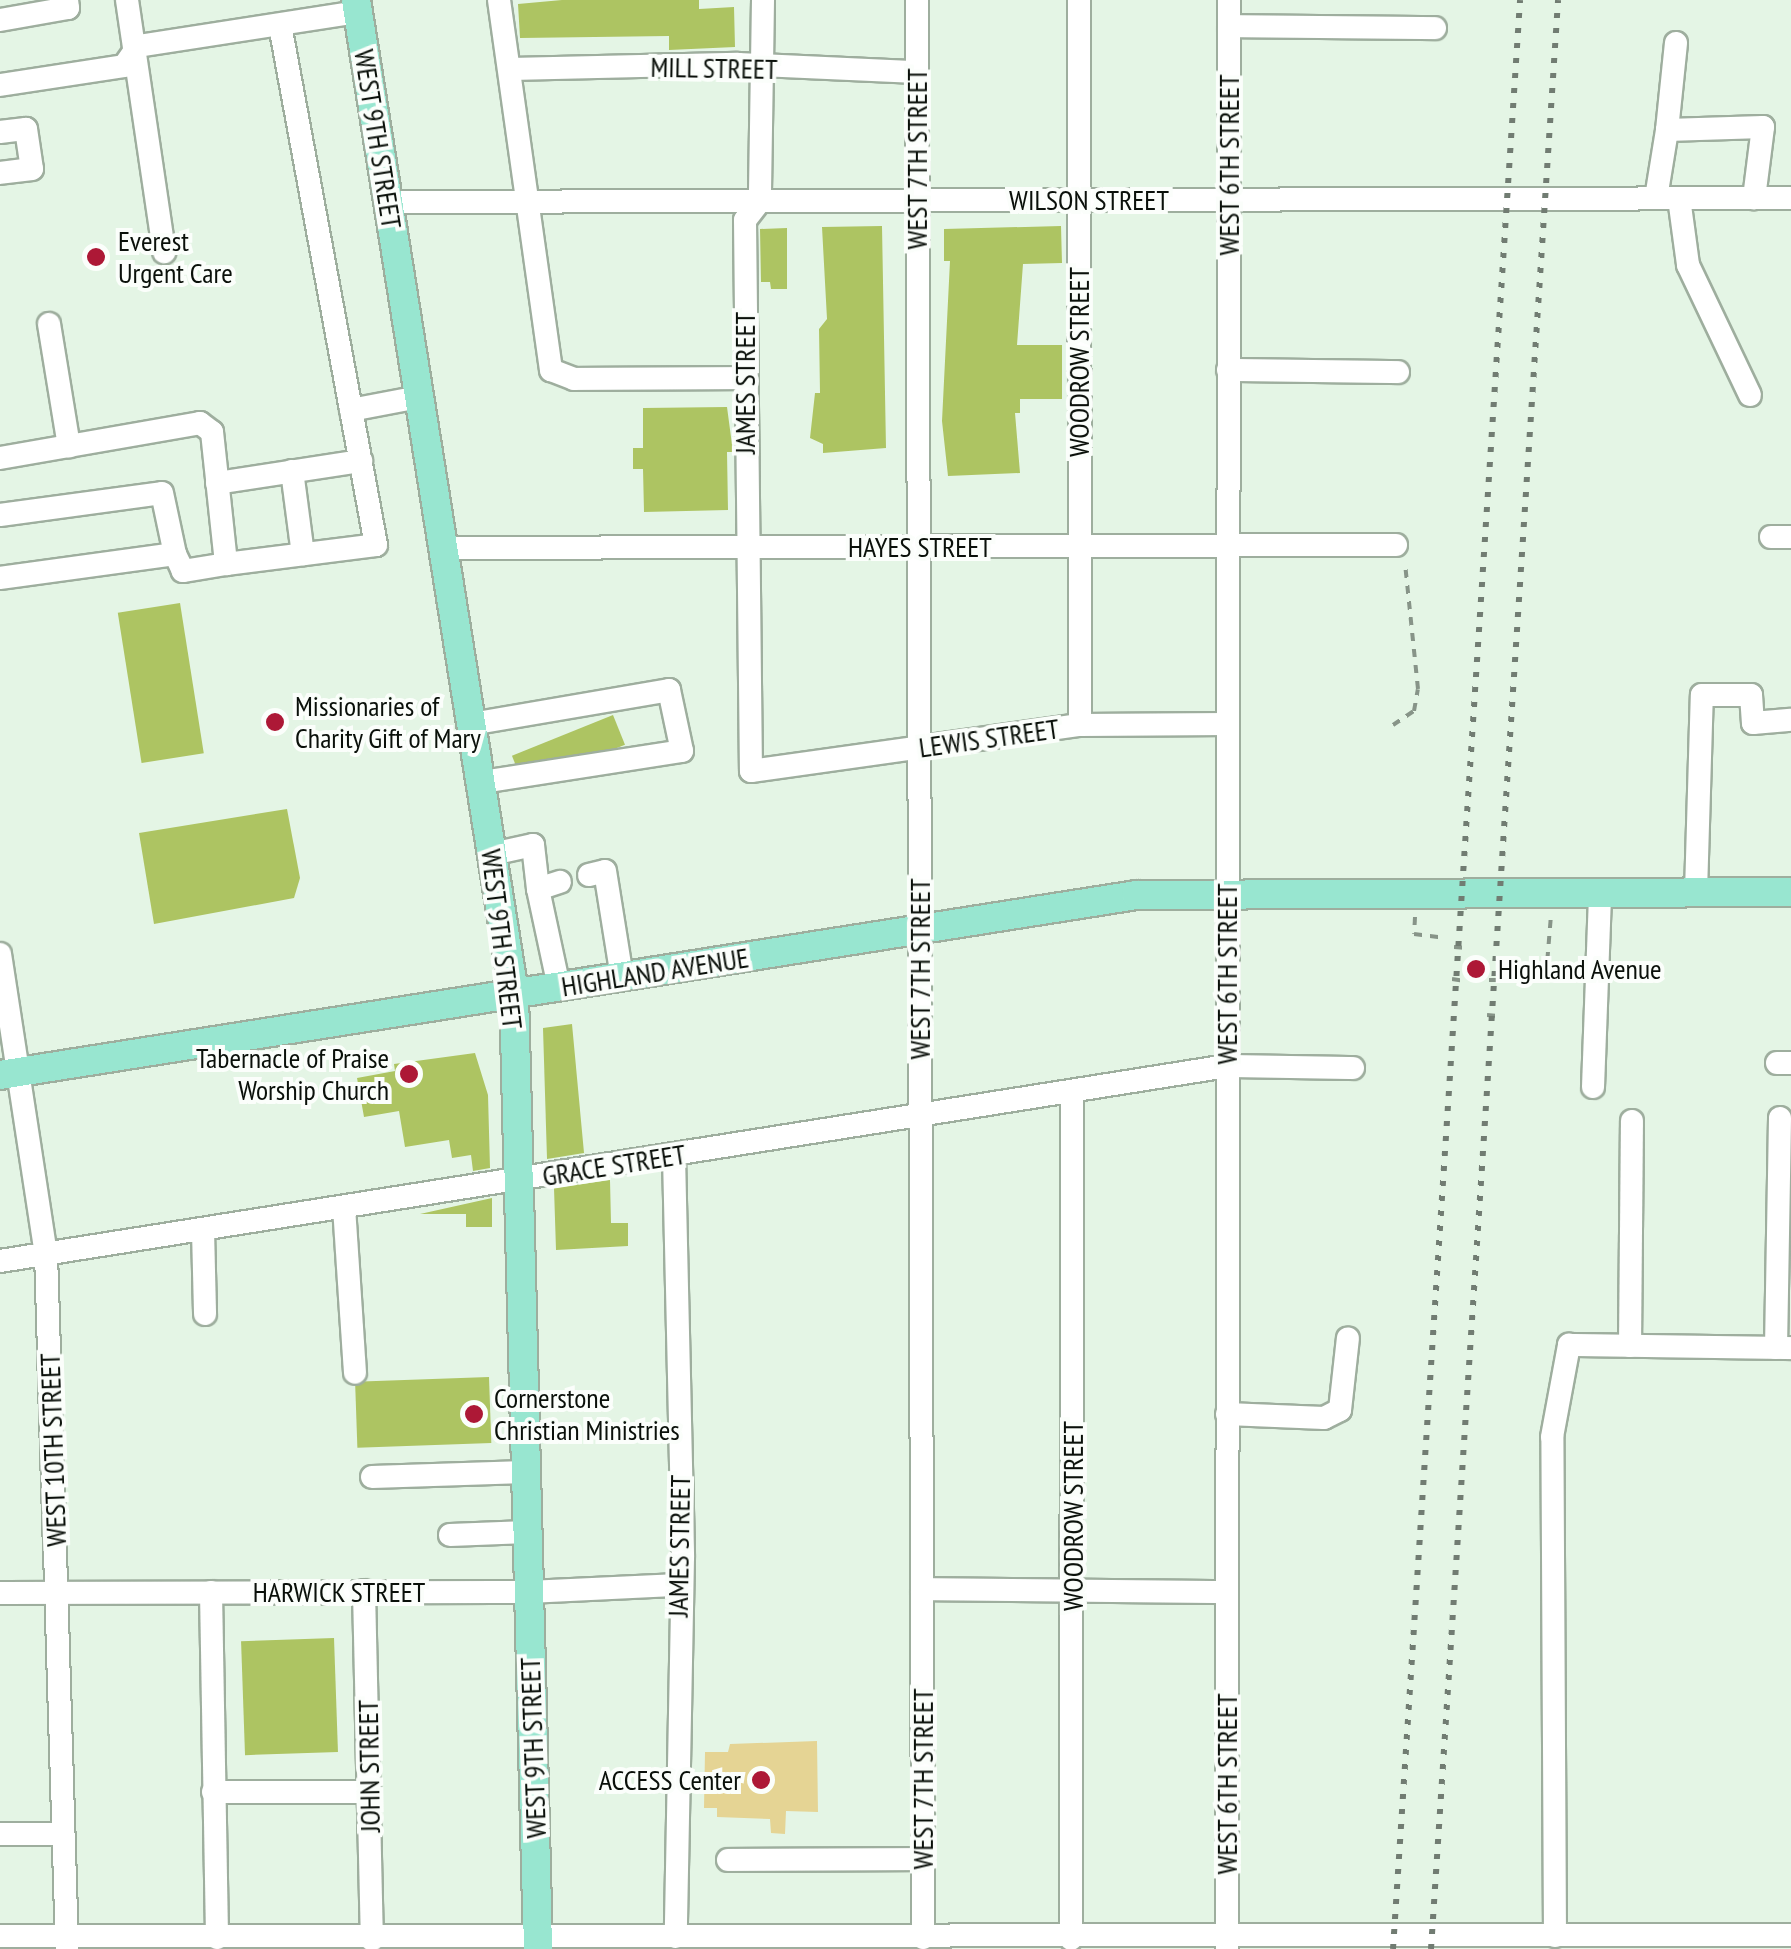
<!DOCTYPE html>
<style>
body{margin:0}
#map{position:relative;width:1791px;height:1949px;overflow:hidden;background:#e4f5e5;font-family:"PT Sans Narrow",sans-serif}
div>[style]{position:absolute}
[style*='--x']{left:calc(var(--x)*1px);top:calc(var(--y)*1px);width:calc(var(--w)*1px);rotate:calc(var(--a)*1deg)}
.green>*{inset:0;background:#e5d494}
.building>*{inset:0;background:#adc462;transform-origin:0 0}
.path>*{height:4px;margin-top:-2px;transform-origin:0;background:repeating-linear-gradient(90deg,#879488 0 8px,transparent 0 16px)}
.roads{filter:drop-shadow(2px 0 #9eae9e) drop-shadow(-2px 0 #9eae9e) drop-shadow(0 2px #9eae9e) drop-shadow(0 -2px #9eae9e)}
.minor>*{height:22px;margin:-11px;padding:0 11px;transform-origin:11px;border-radius:11px;background:#fff}
.major>*{height:28px;margin:-14px;padding:0 14px;transform-origin:14px;border-radius:14px;background:#98e6d0}
.rail>*{height:6px;margin-top:-3px;transform-origin:0;background:repeating-linear-gradient(90deg,#717c72 0 5px,transparent 0 15px)}
.dots>*{width:28px;height:28px;translate:-50% -50%;box-sizing:border-box;border:5px solid #fbfefb;border-radius:50%}
span{translate:-50% -50%;white-space:nowrap;text-align:center;line-height:1.15;-webkit-text-stroke:8px #fbfefb;paint-order:stroke}
.street-label{font-size:28px;color:#0a100a}
.poi-label{font-size:28px;color:#0a100a}
.left{translate:0 -50%;text-align:left}
.right{translate:-100% -50%;text-align:right}
</style>
<div id="map">
<div class="green">
<i style="clip-path:polygon(817px 1741px,818px 1812px,786px 1811px,785px 1834px,771px 1833px,770px 1819px,717px 1817px,717px 1808px,704px 1808px,705px 1752px,728px 1752px,730px 1744px)"></i>
</div>
<div class="building">
<i style="clip-path:polygon(562px 0,699px 0,699px 9px,734px 7px,735px 47px,669px 50px,669px 36px,520px 38px,518px 4px)"></i>
<i style="clip-path:polygon(882px 226px,886px 448px,823px 453px,823px 444px,810px 438px,815px 393px,820px 393px,819px 329px,827px 319px,822px 227px)"></i>
<i style="clip-path:polygon(1061px 226px,1062px 263px,1023px 264px,1017px 345px,1062px 345px,1062px 399px,1020px 399px,1020px 413px,1015px 413px,1020px 473px,948px 476px,942px 421px,950px 261px,944px 261px,944px 229px)"></i>
<i style="clip-path:polygon(787px 228px,787px 289px,771px 289px,770px 282px,761px 282px,760px 229px)"></i>
<i style="clip-path:polygon(727px 407px,733px 452px,727px 452px,728px 510px,644px 512px,643px 469px,633px 469px,633px 448px,643px 448px,643px 408px)"></i>
<i style="left:180px;top:603px;width:152px;height:63px;rotate:81deg"></i>
<i style="left:613px;top:715px;width:32px;height:109px;rotate:68deg"></i>
<i style="clip-path:polygon(287px 809px,300px 878px,294px 898px,154px 924px,139px 833px)"></i>
<i style="clip-path:polygon(572px 1024px,584px 1153px,547px 1159px,543px 1028px)"></i>
<i style="clip-path:polygon(475px 1053px,488px 1095px,490px 1168px,473px 1171px,471px 1155px,452px 1158px,449px 1140px,405px 1147px,399px 1111px,364px 1117px,357px 1078px,395px 1071px,394px 1064px)"></i>
<i style="clip-path:polygon(610px 1180px,611px 1223px,628px 1223px,628px 1246px,556px 1250px,554px 1188px)"></i>
<i style="clip-path:polygon(492px 1198px,492px 1227px,466px 1227px,466px 1214px,420px 1214px)"></i>
<i style="left:489px;top:1377px;width:66px;height:134px;rotate:88deg"></i>
<i style="left:334px;top:1638px;width:114px;height:93px;rotate:88deg"></i>
</div>
<div class="path">
<i style="--x:1393;--y:725;--w:25;--a:-34"></i>
<i style="--x:1414;--y:711;--w:22;--a:-80"></i>
<i style="--x:1418;--y:689;--w:127;--a:-95.9"></i>
<i style="--x:1415;--y:917;--w:17;--a:93"></i>
<i style="--x:1414;--y:934;--w:32;--a:7"></i>
<i style="--x:1454;--y:947;--w:13;--a:4"></i>
<i style="--x:1507;--y:972;--w:39;--a:6"></i>
<i style="--x:1546;--y:976;--w:61;--a:-85.3"></i>
<i style="--x:1452;--y:979;--w:13;--a:9"></i>
<i style="--x:1489;--y:980;--w:11;--a:0"></i>
<i style="--x:1487;--y:1015;--w:11;--a:5"></i>
</div>
<div class="roads">
<div class="minor">
<i style="--x:127;--y:0;--w:255;--a:81.6"></i>
<i style="--x:499;--y:0;--w:374;--a:82"></i>
<i style="--x:551;--y:370;--w:25;--a:21"></i>
<i style="--x:574;--y:379;--w:170;--a:-0.3"></i>
<i style="--x:763;--y:0;--w:201;--a:90.9"></i>
<i style="--x:760;--y:201;--w:24;--a:128"></i>
<i style="--x:745;--y:220;--w:551;--a:89.38"></i>
<i style="--x:751;--y:771;--w:332;--a:-8"></i>
<i style="--x:1080;--y:725;--w:148;--a:-0.4"></i>
<i style="--x:917;--y:0;--w:1938;--a:89.82"></i>
<i style="--x:1079;--y:0;--w:725;--a:89.92"></i>
<i style="--x:0;--y:20;--w:69;--a:-10"></i>
<i style="--x:68;--y:8;--w:8;--a:-97"></i>
<i style="--x:1229;--y:26;--w:206;--a:0.6"></i>
<i style="--x:1676;--y:43;--w:87;--a:95.9"></i>
<i style="--x:1667;--y:130;--w:96;--a:-1.8"></i>
<i style="--x:1763;--y:127;--w:72;--a:97.2"></i>
<i style="--x:511;--y:69;--w:227;--a:-1.3"></i>
<i style="--x:738;--y:64;--w:179;--a:2.6"></i>
<i style="--x:0;--y:85;--w:125;--a:-8.7"></i>
<i style="--x:124;--y:66;--w:24;--a:-55"></i>
<i style="--x:138;--y:46;--w:223;--a:-8.8"></i>
<i style="--x:0;--y:132;--w:26;--a:-7"></i>
<i style="--x:26;--y:129;--w:40;--a:81.5"></i>
<i style="--x:32;--y:169;--w:32;--a:173"></i>
<i style="--x:1656;--y:198;--w:69;--a:-80.8"></i>
<i style="--x:1679;--y:198;--w:68;--a:82.3"></i>
<i style="--x:1688;--y:265;--w:144;--a:64.5"></i>
<i style="--x:388;--y:202;--w:1403;--a:-0.16"></i>
<i style="--x:49;--y:324;--w:124;--a:80.7"></i>
<i style="--x:1228;--y:370;--w:170;--a:0.7"></i>
<i style="--x:351;--y:410;--w:69;--a:-10.8"></i>
<i style="--x:0;--y:458;--w:203;--a:-9.9"></i>
<i style="--x:200;--y:423;--w:15;--a:37"></i>
<i style="--x:212;--y:432;--w:133;--a:83.9"></i>
<i style="--x:226;--y:564;--w:44;--a:170.8"></i>
<i style="--x:183;--y:571;--w:19;--a:-115"></i>
<i style="--x:292;--y:471;--w:84;--a:82.5"></i>
<i style="--x:217;--y:483;--w:146;--a:-8.7"></i>
<i style="--x:0;--y:515;--w:163;--a:-7.7"></i>
<i style="--x:162;--y:493;--w:62;--a:78"></i>
<i style="--x:175;--y:554;--w:177;--a:172.2"></i>
<i style="--x:1771;--y:537;--w:20;--a:0"></i>
<i style="--x:443;--y:548;--w:953;--a:-0.18"></i>
<i style="--x:226;--y:564;--w:151;--a:-7.2"></i>
<i style="--x:376;--y:545;--w:529;--a:-100.46"></i>
<i style="--x:471;--y:724;--w:201;--a:-9.7"></i>
<i style="--x:669;--y:690;--w:62;--a:78"></i>
<i style="--x:682;--y:751;--w:203;--a:171.2"></i>
<i style="--x:492;--y:854;--w:42;--a:-12.4"></i>
<i style="--x:533;--y:845;--w:44;--a:83.5"></i>
<i style="--x:589;--y:875;--w:16;--a:-14"></i>
<i style="--x:605;--y:871;--w:107;--a:80.9"></i>
<i style="--x:1696;--y:892;--w:197;--a:-88.3"></i>
<i style="--x:1702;--y:695;--w:49;--a:0"></i>
<i style="--x:1751;--y:695;--w:28;--a:86"></i>
<i style="--x:1753;--y:723;--w:38;--a:-5"></i>
<i style="--x:0;--y:954;--w:303;--a:81.3"></i>
<i style="--x:46;--y:1253;--w:696;--a:88.27"></i>
<i style="--x:559;--y:987;--w:100;--a:-102.1"></i>
<i style="--x:538;--y:889;--w:23;--a:-18"></i>
<i style="--x:1777;--y:1063;--w:14;--a:0"></i>
<i style="--x:1593;--y:1087;--w:195;--a:-87.9"></i>
<i style="--x:674;--y:1156;--w:401;--a:88.7"></i>
<i style="--x:683;--y:1557;--w:380;--a:91.1"></i>
<i style="--x:344;--y:1207;--w:166;--a:86.2"></i>
<i style="--x:203;--y:1230;--w:84;--a:88.6"></i>
<i style="--x:0;--y:1261;--w:1242;--a:-9.03"></i>
<i style="--x:1227;--y:1066;--w:126;--a:0.9"></i>
<i style="--x:1630;--y:1346;--w:225;--a:-89.5"></i>
<i style="--x:1776;--y:1348;--w:230;--a:-89"></i>
<i style="--x:1227;--y:1414;--w:97;--a:2.4"></i>
<i style="--x:1324;--y:1418;--w:18;--a:-27"></i>
<i style="--x:1340;--y:1410;--w:72;--a:-83.7"></i>
<i style="--x:372;--y:1477;--w:153;--a:-1.9"></i>
<i style="--x:450;--y:1535;--w:77;--a:-2.2"></i>
<i style="--x:922;--y:1589;--w:305;--a:0.6"></i>
<i style="--x:364;--y:1591;--w:349;--a:88.7"></i>
<i style="--x:211;--y:1592;--w:346;--a:89"></i>
<i style="--x:0;--y:1593;--w:528;--a:-0.11"></i>
<i style="--x:528;--y:1592;--w:151;--a:-2.7"></i>
<i style="--x:213;--y:1792;--w:157;--a:0"></i>
<i style="--x:0;--y:1834;--w:62;--a:0"></i>
<i style="--x:728;--y:1860;--w:195;--a:-0.3"></i>
<i style="--x:0;--y:1936;--w:1791;--a:-0.03"></i>
<i style="--x:1555;--y:1936;--w:499;--a:-90.3"></i>
<i style="--x:1552;--y:1437;--w:94;--a:-79.5"></i>
<i style="--x:1569;--y:1345;--w:222;--a:0.8"></i>
<i style="--x:1071;--y:1939;--w:845;--a:-89.93"></i>
<i style="--x:1227;--y:1949;--w:1949;--a:-89.94"></i>
</div>
<div class="major">
<i style="--x:356;--y:0;--w:1005;--a:80.96"></i>
<i style="--x:514;--y:993;--w:956;--a:88.56"></i>
<i style="--x:0;--y:1075;--w:1150;--a:-9"></i>
<i style="--x:1136;--y:895;--w:655;--a:-0.26"></i>
</div>
</div>
<div class="rail">
<i style="--x:1393;--y:1949;--w:1953;--a:-86.27"></i>
<i style="--x:1431;--y:1949;--w:1953;--a:-86.27"></i>
</div>
<div class="dots">
<i style="left:96px;top:257px;background:#ad1836"></i>
<i style="left:275px;top:722px;background:#ad1836"></i>
<i style="left:1476px;top:969px;background:#ad1836"></i>
<i style="left:409px;top:1074px;background:#ad1836"></i>
<i style="left:474px;top:1414px;background:#ad1836"></i>
<i style="left:761px;top:1780px;background:#ad1836"></i>
</div>
<div class="street-label">
<span style="left:714px;top:68px;rotate:1deg">MILL STREET</span>
<span style="left:378px;top:139px;rotate:81deg">WEST 9TH STREET</span>
<span style="left:917px;top:159px;rotate:-90deg">WEST 7TH STREET</span>
<span style="left:1229px;top:165px;rotate:-90deg">WEST 6TH STREET</span>
<span style="left:1089px;top:200px">WILSON STREET</span>
<span style="left:1079px;top:362px;rotate:-90deg">WOODROW STREET</span>
<span style="left:745px;top:383px;rotate:-90deg">JAMES STREET</span>
<span style="left:920px;top:547px">HAYES STREET</span>
<span style="left:989px;top:738px;rotate:-8deg">LEWIS STREET</span>
<span style="left:502px;top:939px;rotate:83deg">WEST 9TH STREET</span>
<span style="left:920px;top:969px;rotate:-90deg">WEST 7TH STREET</span>
<span style="left:655px;top:972px;rotate:-9deg">HIGHLAND AVENUE</span>
<span style="left:1227px;top:974px;rotate:-90deg">WEST 6TH STREET</span>
<span style="left:614px;top:1165px;rotate:-9deg">GRACE STREET</span>
<span style="left:53px;top:1450px;rotate:-92deg">WEST 10TH STREET</span>
<span style="left:1073px;top:1516px;rotate:-90deg">WOODROW STREET</span>
<span style="left:679px;top:1546px;rotate:-89deg">JAMES STREET</span>
<span style="left:339px;top:1592px">HARWICK STREET</span>
<span style="left:533px;top:1748px;rotate:-92deg">WEST 9TH STREET</span>
<span style="left:369px;top:1766px;rotate:-91deg">JOHN STREET</span>
<span style="left:923px;top:1779px;rotate:-90deg">WEST 7TH STREET</span>
<span style="left:1227px;top:1784px;rotate:-90deg">WEST 6TH STREET</span>
</div>
<div class="poi-label">
<span class="left" style="left:118px;top:257px">Everest<br>Urgent Care</span>
<span class="left" style="left:295px;top:722px">Missionaries of<br>Charity Gift of Mary</span>
<span class="left" style="left:1498px;top:969px">Highland Avenue</span>
<span class="right" style="left:389px;top:1074px">Tabernacle of Praise<br>Worship Church</span>
<span class="left" style="left:494px;top:1414px">Cornerstone<br>Christian Ministries</span>
<span class="right" style="left:741px;top:1780px">ACCESS Center</span>
</div>
</div>
